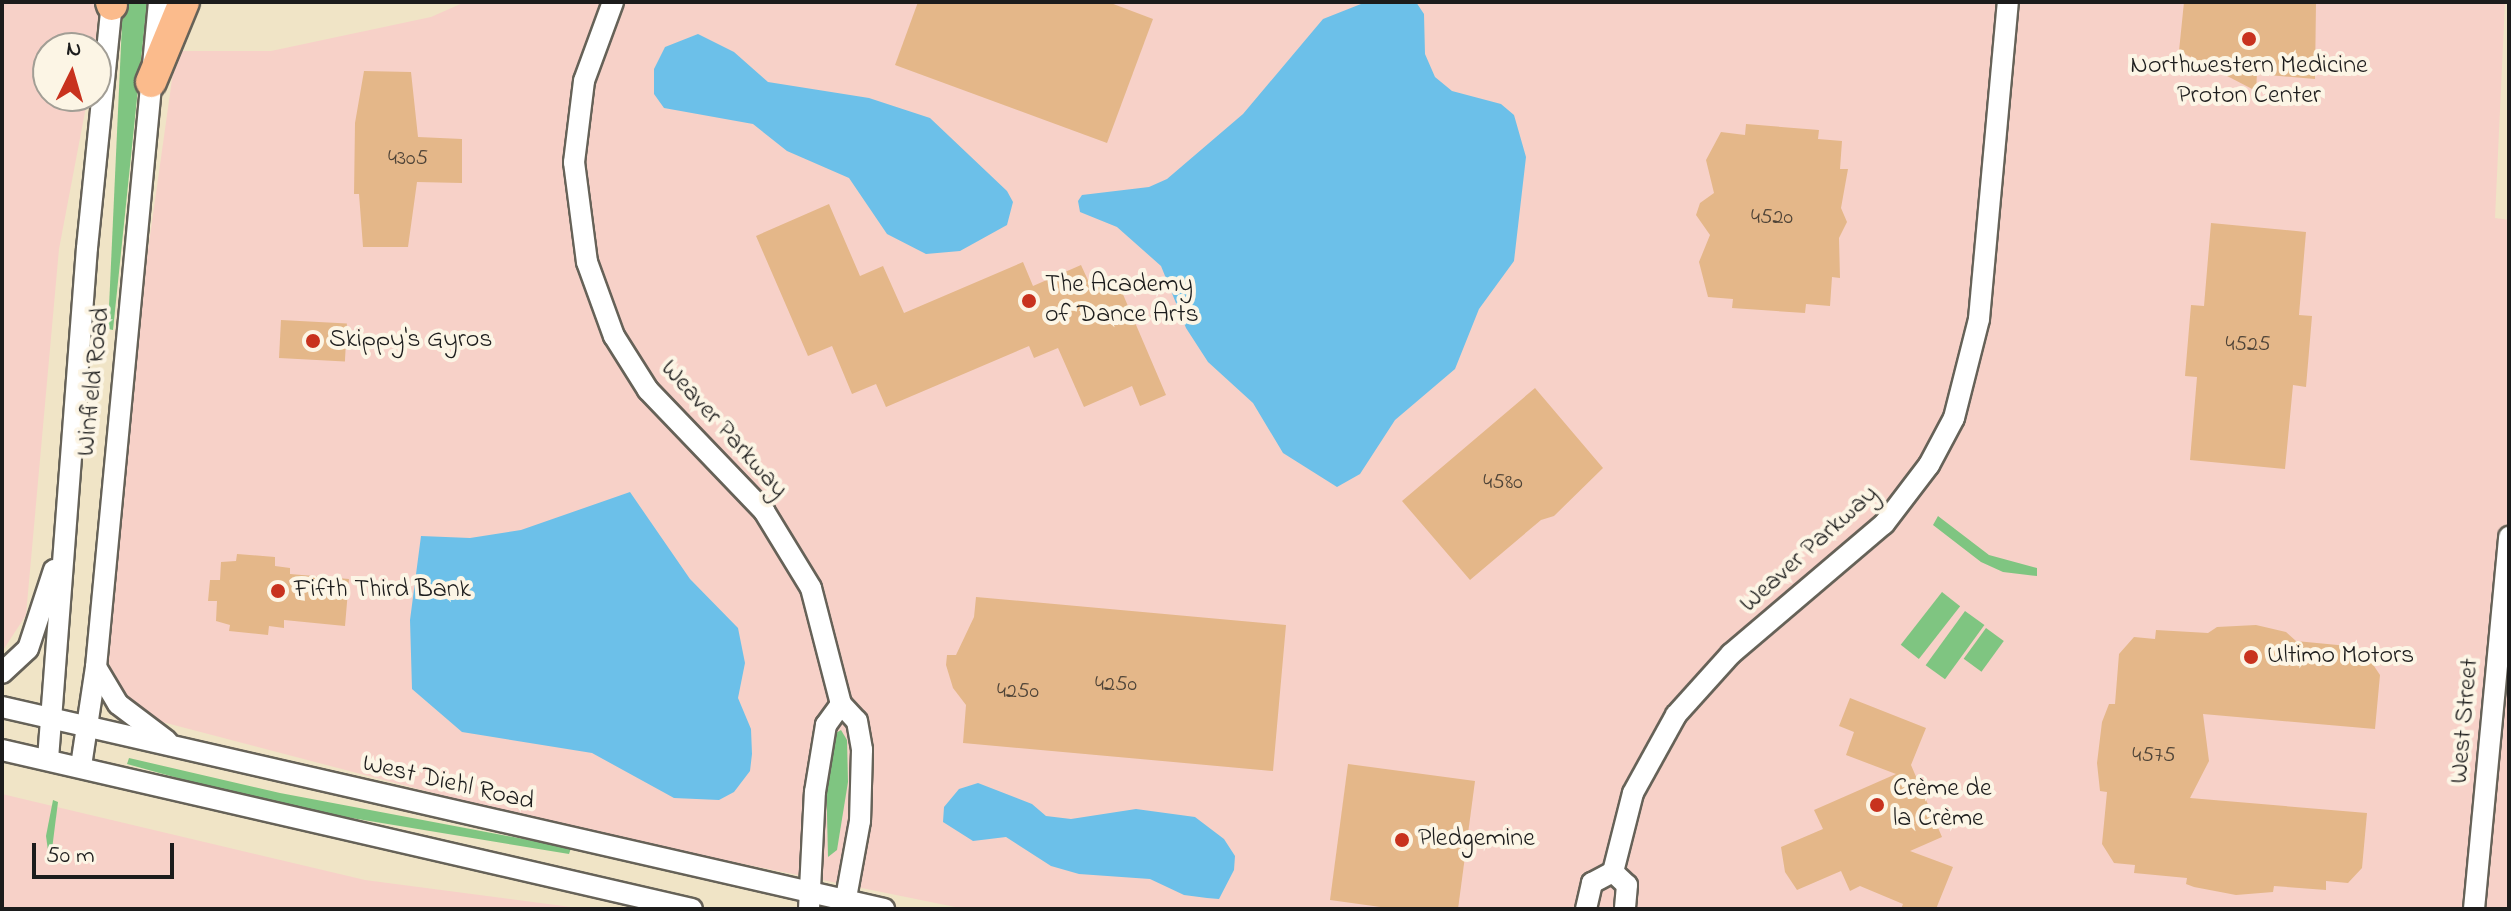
<!DOCTYPE html>
<meta charset="utf-8">
<style>
body{margin:0}
#map{position:relative;width:2511px;height:911px;overflow:hidden;background:#f0e4c6;font-family:"Indie Flower",sans-serif}
div>[style]{position:absolute}
[style*='--x']{left:calc(var(--x)*1px);top:calc(var(--y)*1px);width:calc(var(--w)*1px);rotate:calc(var(--a)*1deg)}
.built>*{inset:0;background:#f7d1c8}
.green>*{inset:0;background:#7fc581;transform-origin:0 0}
.water>*{inset:0;background:#6cc0e9}
.building>*{inset:0;background:#e4b789;transform-origin:0 0}
.roads{filter:drop-shadow(2px 0 #666258) drop-shadow(-2px 0 #666258) drop-shadow(0 2px #666258) drop-shadow(0 -2px #666258)}
.minor>*{height:20px;margin:-10px;padding:0 10px;transform-origin:10px;border-radius:10px;background:#fff}
.highway>*{height:30px;margin:-15px;padding:0 15px;transform-origin:15px;border-radius:15px;background:#fbbb8c}
.dots>*{width:22px;height:22px;translate:-50% -50%;box-sizing:border-box;border:4px solid #fcf5e5;border-radius:50%}
span{translate:-50% -50%;white-space:nowrap;text-align:center;line-height:1.15;-webkit-text-stroke:8px #fcf5e5;paint-order:stroke}
.number-label{font-size:22px;color:#4e4337}
.number-label span{-webkit-text-stroke-width:0}
.poi-label{font-size:26px;color:#1c1c1c}
.left{translate:0 -50%;text-align:left}
.street-label{font-size:26px;color:#1c1c1c}
.frame{position:absolute;inset:0;border:4px solid #1c1c1c;pointer-events:none}
.north{position:absolute;left:32px;top:32px;width:80px;height:80px;box-sizing:border-box;background:#fcf5e5;border:2px solid #a29e95;border-radius:50%;rotate:5deg;font-size:22px;font-weight:700;line-height:32px;text-align:center;color:#1c1c1c}
.north::after{content:'';display:block;margin:auto;width:28px;height:36px;background:#c8321e;clip-path:polygon(50% 0,100% 100%,50% 72%,0 100%)}
.scale{position:absolute;left:32px;top:843px;width:142px;height:36px;box-sizing:border-box;border:4px solid #1c1c1c;border-top:0;padding-left:10px;font-size:24px;line-height:28px;white-space:nowrap;color:#1c1c1c;-webkit-text-stroke:6px #fcf5e5;paint-order:stroke}
</style>
<div id="map">
<div class="built">
<i style="clip-path:polygon(2px 2px,98px 2px,99px 9px,95px 48px,48px 48px,48px 96px,88px 96px,59px 249px,26px 615px,2px 652px)"></i>
<i style="clip-path:polygon(465px 2px,2505px 2px,2495px 218px,2509px 220px,2509px 909px,965px 909px,571px 829px,147px 718px,116px 683px,107px 657px,131px 371px,176px 51px,271px 51px,431px 17px)"></i>
<i style="clip-path:polygon(2px 794px,365px 880px,586px 909px,2px 909px)"></i>
</div>
<div class="green">
<i style="clip-path:polygon(123px 2px,147px 2px,113px 330px,108px 329px)"></i>
<i style="clip-path:polygon(1938px 516px,1989px 555px,2037px 568px,2037px 576px,2003px 572px,1981px 562px,1933px 525px)"></i>
<i style="left:1942px;top:592px;width:23px;height:67px;rotate:38deg"></i>
<i style="left:1965px;top:611px;width:24px;height:67px;rotate:36deg"></i>
<i style="left:1986px;top:628px;width:22px;height:38px;rotate:36deg"></i>
<i style="clip-path:polygon(841px 730px,847px 740px,848px 782px,837px 850px,828px 857px,826px 774px,834px 734px)"></i>
<i style="clip-path:polygon(129px 758px,280px 793px,571px 848px,569px 854px,279px 806px,127px 764px)"></i>
<i style="clip-path:polygon(53px 800px,58px 802px,50px 865px,46px 836px)"></i>
</div>
<div class="water">
<i style="clip-path:polygon(1366px 2px,1416px 2px,1424px 14px,1425px 54px,1435px 77px,1452px 91px,1501px 104px,1514px 115px,1526px 157px,1514px 261px,1479px 309px,1455px 369px,1395px 420px,1360px 474px,1337px 487px,1283px 453px,1253px 403px,1208px 362px,1186px 328px,1161px 266px,1117px 227px,1080px 212px,1078px 201px,1082px 195px,1149px 187px,1167px 179px,1243px 114px,1323px 19px)"></i>
<i style="clip-path:polygon(698px 34px,734px 52px,768px 82px,869px 98px,930px 118px,1007px 191px,1013px 202px,1007px 225px,960px 251px,926px 254px,887px 234px,849px 178px,787px 151px,753px 124px,664px 108px,654px 94px,654px 69px,665px 47px)"></i>
<i style="clip-path:polygon(630px 492px,690px 579px,738px 628px,745px 663px,738px 698px,751px 729px,752px 754px,750px 771px,734px 792px,719px 800px,674px 798px,592px 753px,462px 732px,412px 689px,410px 620px,421px 536px,470px 538px,521px 530px)"></i>
<i style="clip-path:polygon(978px 783px,1032px 804px,1046px 816px,1071px 819px,1136px 809px,1195px 817px,1224px 839px,1235px 856px,1234px 870px,1219px 899px,1207px 898px,1184px 895px,1150px 879px,1079px 874px,1051px 866px,1006px 837px,973px 841px,943px 822px,944px 807px,959px 789px)"></i>
</div>
<div class="building">
<i style="clip-path:polygon(918px 2px,1108px 2px,1153px 19px,1107px 143px,895px 65px)"></i>
<i style="clip-path:polygon(2184px 2px,2316px 2px,2315px 79px,2257px 74px,2256px 91px,2179px 51px)"></i>
<i style="clip-path:polygon(364px 71px,411px 72px,418px 137px,462px 139px,462px 183px,417px 182px,408px 247px,363px 247px,359px 194px,354px 194px,355px 123px)"></i>
<i style="clip-path:polygon(1746px 124px,1819px 130px,1818px 139px,1842px 141px,1840px 169px,1848px 169px,1841px 208px,1847px 222px,1839px 238px,1840px 278px,1832px 277px,1830px 306px,1806px 304px,1805px 313px,1732px 308px,1733px 299px,1708px 297px,1699px 262px,1710px 235px,1696px 215px,1700px 203px,1714px 193px,1706px 160px,1721px 132px,1745px 135px)"></i>
<i style="clip-path:polygon(829px 204px,860px 276px,883px 266px,904px 313px,1023px 262px,1033px 286px,1081px 265px,1092px 289px,1116px 278px,1166px 395px,1140px 406px,1132px 386px,1084px 407px,1058px 348px,1034px 358px,1029px 346px,886px 407px,876px 384px,852px 394px,832px 346px,808px 356px,756px 236px)"></i>
<i style="clip-path:polygon(2211px 223px,2306px 232px,2299px 315px,2312px 316px,2306px 387px,2293px 385px,2285px 469px,2190px 460px,2197px 377px,2185px 376px,2191px 305px,2204px 306px)"></i>
<i style="left:281px;top:320px;width:66px;height:38px;rotate:3deg"></i>
<i style="clip-path:polygon(1535px 388px,1603px 468px,1554px 516px,1541px 520px,1470px 580px,1402px 501px)"></i>
<i style="clip-path:polygon(237px 554px,275px 557px,275px 566px,290px 568px,290px 574px,349px 579px,345px 626px,284px 620px,284px 628px,269px 626px,268px 635px,229px 631px,230px 625px,216px 621px,217px 601px,208px 601px,210px 580px,220px 580px,221px 562px,236px 561px)"></i>
<i style="clip-path:polygon(976px 597px,1286px 625px,1273px 771px,963px 743px,966px 705px,953px 688px,946px 665px,947px 655px,956px 655px,974px 617px)"></i>
<i style="clip-path:polygon(2256px 625px,2286px 632px,2296px 641px,2348px 646px,2347px 655px,2368px 657px,2380px 675px,2375px 729px,2203px 714px,2209px 761px,2190px 798px,2367px 813px,2362px 868px,2348px 883px,2326px 881px,2326px 890px,2274px 886px,2273px 892px,2236px 895px,2194px 887px,2186px 884px,2187px 878px,2134px 873px,2135px 865px,2114px 863px,2102px 844px,2107px 792px,2100px 791px,2097px 763px,2102px 722px,2109px 704px,2115px 704px,2119px 654px,2134px 637px,2155px 639px,2156px 630px,2208px 633px,2217px 627px)"></i>
<i style="clip-path:polygon(1850px 698px,1926px 728px,1911px 765px,1942px 837px,1910px 851px,1953px 867px,1936px 909px,1901px 909px,1903px 904px,1860px 886px,1850px 891px,1841px 871px,1797px 890px,1785px 872px,1781px 847px,1823px 829px,1814px 810px,1896px 774px,1846px 755px,1854px 732px,1839px 726px)"></i>
<i style="clip-path:polygon(1348px 764px,1475px 781px,1458px 909px,1395px 909px,1330px 900px)"></i>
</div>
<div class="roads">
<div class="minor">
<i style="--x:613;--y:2;--w:84;--a:110.2"></i>
<i style="--x:584;--y:81;--w:82;--a:97"></i>
<i style="--x:574;--y:162;--w:101;--a:82.6"></i>
<i style="--x:587;--y:262;--w:79;--a:70"></i>
<i style="--x:614;--y:336;--w:64;--a:57.8"></i>
<i style="--x:648;--y:390;--w:168;--a:46.2"></i>
<i style="--x:764;--y:511;--w:90;--a:58.6"></i>
<i style="--x:811;--y:588;--w:120;--a:75.5"></i>
<i style="--x:841;--y:704;--w:23;--a:47"></i>
<i style="--x:857;--y:721;--w:29;--a:80"></i>
<i style="--x:862;--y:750;--w:71;--a:91.6"></i>
<i style="--x:860;--y:821;--w:89;--a:100.3"></i>
<i style="--x:96;--y:667;--w:43;--a:59.3"></i>
<i style="--x:118;--y:704;--w:61;--a:37.1"></i>
<i style="--x:2;--y:673;--w:35;--a:-43"></i>
<i style="--x:28;--y:649;--w:83;--a:-71.8"></i>
<i style="--x:2;--y:707;--w:905;--a:12.9"></i>
<i style="--x:2;--y:750;--w:708;--a:12.98"></i>
<i style="--x:48;--y:759;--w:512;--a:-85.64"></i>
<i style="--x:87;--y:248;--w:247;--a:-84.2"></i>
<i style="--x:81;--y:766;--w:100;--a:-81.4"></i>
<i style="--x:96;--y:667;--w:668;--a:-84.59"></i>
<i style="--x:1613;--y:872;--w:81;--a:-75.8"></i>
<i style="--x:1633;--y:793;--w:89;--a:-61.1"></i>
<i style="--x:1676;--y:715;--w:82;--a:-48"></i>
<i style="--x:1731;--y:654;--w:201;--a:-40.4"></i>
<i style="--x:1884;--y:524;--w:74;--a:-52.7"></i>
<i style="--x:1929;--y:465;--w:53;--a:-62"></i>
<i style="--x:1954;--y:418;--w:102;--a:-75.8"></i>
<i style="--x:1979;--y:319;--w:318;--a:-84.8"></i>
<i style="--x:1613;--y:872;--w:19;--a:43"></i>
<i style="--x:1627;--y:885;--w:24;--a:95"></i>
<i style="--x:809;--y:909;--w:117;--a:-87.1"></i>
<i style="--x:815;--y:792;--w:68;--a:-80.7"></i>
<i style="--x:826;--y:725;--w:26;--a:-54"></i>
<i style="--x:1586;--y:909;--w:27;--a:-77"></i>
<i style="--x:1592;--y:883;--w:24;--a:-28"></i>
<i style="--x:2474;--y:909;--w:374;--a:-84.6"></i>
</div>
<div class="highway">
<i style="--x:111;--y:2;--w:3;--a:72"></i>
<i style="--x:151;--y:82;--w:87;--a:-67.6"></i>
</div>
</div>
<div class="dots">
<i style="left:2249px;top:39px;background:#c8321e"></i>
<i style="left:1029px;top:301px;background:#c8321e"></i>
<i style="left:313px;top:341px;background:#c8321e"></i>
<i style="left:278px;top:591px;background:#c8321e"></i>
<i style="left:2251px;top:657px;background:#c8321e"></i>
<i style="left:1877px;top:805px;background:#c8321e"></i>
<i style="left:1402px;top:840px;background:#c8321e"></i>
</div>
<div class="number-label">
<span style="left:408px;top:160px">4305</span>
<span style="left:1772px;top:219px">4520</span>
<span style="left:2248px;top:346px">4525</span>
<span style="left:1503px;top:484px">4580</span>
<span style="left:1116px;top:686px">4250</span>
<span style="left:1018px;top:693px">4250</span>
<span style="left:2154px;top:757px">4575</span>
</div>
<div class="poi-label">
<span style="left:2249px;top:82px">Northwestern Medicine<br>Proton Center</span>
<span class="left" style="left:1045px;top:301px">The Academy<br>of Dance Arts</span>
<span class="left" style="left:329px;top:341px">Skippy's Gyros</span>
<span class="left" style="left:294px;top:591px">Fifth Third Bank</span>
<span class="left" style="left:2267px;top:657px">Ultimo Motors</span>
<span class="left" style="left:1893px;top:805px">Crème de<br>la Crème</span>
<span class="left" style="left:1418px;top:840px">Pledgemine</span>
</div>
<div class="street-label">
<span style="left:95px;top:382px;rotate:-84deg">Winfield Road</span>
<span style="left:723px;top:430px;rotate:48deg">Weaver Parkway</span>
<span style="left:1810px;top:550px;rotate:-42deg">Weaver Parkway</span>
<span style="left:2466px;top:721px;rotate:-85deg">West Street</span>
<span style="left:448px;top:784px;rotate:13deg">West Diehl Road</span>
</div>
<div class="frame"></div>
<div class="north">N</div>
<div class="scale">50 m</div>
</div>
